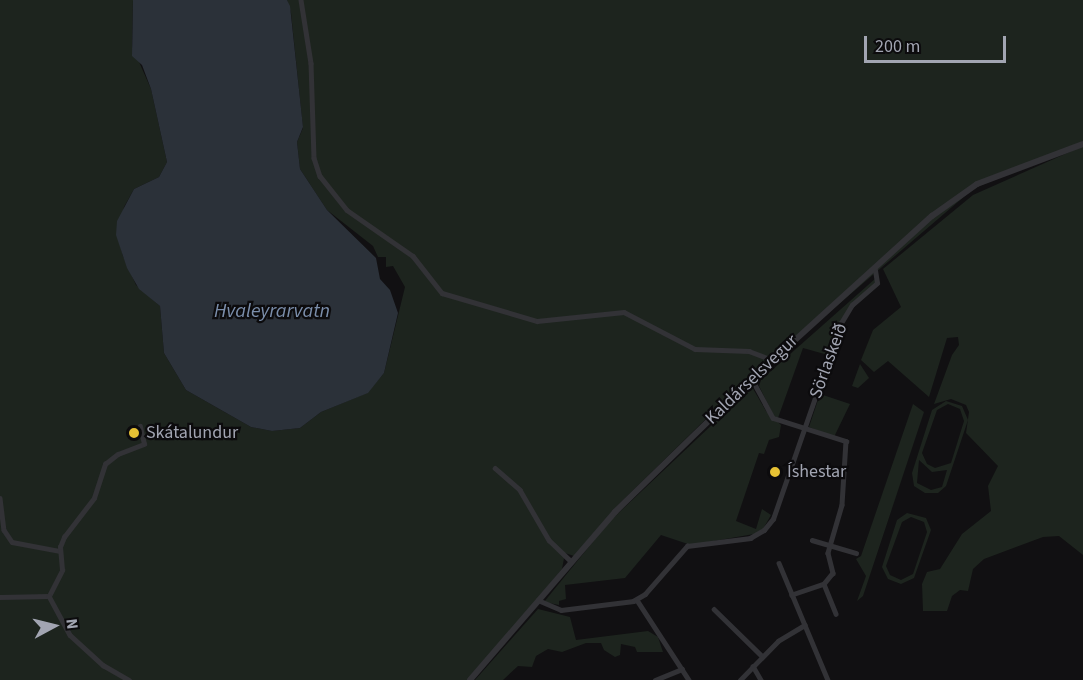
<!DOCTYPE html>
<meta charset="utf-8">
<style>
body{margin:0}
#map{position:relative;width:1083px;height:680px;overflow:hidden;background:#111012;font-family:"Source Sans 3",sans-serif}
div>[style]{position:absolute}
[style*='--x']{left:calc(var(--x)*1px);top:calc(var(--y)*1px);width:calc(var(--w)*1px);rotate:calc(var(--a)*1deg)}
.green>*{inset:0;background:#1d241e}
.water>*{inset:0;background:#2b3139}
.minor>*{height:4.5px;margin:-2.25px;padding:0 2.25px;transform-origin:2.25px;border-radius:2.25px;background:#323236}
.tertiary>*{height:6px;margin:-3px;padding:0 3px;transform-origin:3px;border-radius:3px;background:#323236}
.dots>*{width:16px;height:16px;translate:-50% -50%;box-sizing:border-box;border:3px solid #0c0b0d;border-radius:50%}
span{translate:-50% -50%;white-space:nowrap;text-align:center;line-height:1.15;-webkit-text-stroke:4.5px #0c0b0d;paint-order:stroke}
.street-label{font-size:18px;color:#a2a5b2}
.poi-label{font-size:18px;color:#a2a5b2}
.left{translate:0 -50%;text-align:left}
.water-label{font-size:20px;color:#7b8eab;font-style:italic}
.north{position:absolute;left:24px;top:596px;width:60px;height:60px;-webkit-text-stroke:4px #0c0b0d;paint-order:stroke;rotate:83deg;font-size:16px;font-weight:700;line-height:24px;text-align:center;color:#a2a5b2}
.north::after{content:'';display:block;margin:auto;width:21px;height:27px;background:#a2a5b2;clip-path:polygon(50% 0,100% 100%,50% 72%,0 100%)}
.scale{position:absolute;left:864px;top:36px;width:142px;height:27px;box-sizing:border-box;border:3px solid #a2a5b2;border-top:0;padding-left:8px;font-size:18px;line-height:21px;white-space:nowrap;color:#a2a5b2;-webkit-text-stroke:4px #0c0b0d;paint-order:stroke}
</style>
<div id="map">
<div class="green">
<i style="clip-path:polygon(0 0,133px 0,132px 46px,151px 89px,167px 162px,159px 177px,134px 189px,124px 207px,118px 237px,123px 256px,136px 285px,160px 306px,164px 353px,186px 390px,251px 427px,272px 431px,300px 428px,321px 412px,367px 393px,384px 373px,405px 287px,393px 266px,386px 267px,386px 257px,378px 257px,373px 246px,327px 210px,300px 169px,297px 142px,303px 128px,291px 13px,287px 0,1083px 0,1083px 141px,973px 189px,776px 358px,766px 360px,618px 505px,574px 556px,565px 553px,562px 569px,470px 680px,0 680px)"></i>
<i style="clip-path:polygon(1083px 146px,1083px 555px,1059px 536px,1043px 537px,984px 559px,973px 569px,968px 591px,960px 590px,952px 596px,947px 611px,923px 611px,922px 584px,927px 572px,940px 569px,962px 534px,991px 511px,988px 486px,998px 466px,966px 433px,969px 412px,966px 405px,951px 399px,934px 404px,952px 355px,959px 345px,958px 337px,947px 338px,929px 397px,888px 361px,874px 372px,861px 360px,873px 330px,901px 307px,883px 269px,973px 195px)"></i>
<i style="clip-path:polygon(876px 278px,876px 283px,851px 308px,828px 355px,803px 348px,778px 418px,774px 416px,759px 386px,761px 380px)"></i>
<i style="clip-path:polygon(860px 364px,869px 378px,858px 388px,852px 386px)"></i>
<i style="clip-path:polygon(752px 387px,766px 411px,781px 425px,779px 437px,769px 440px,764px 454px,759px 453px,736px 521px,756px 529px,762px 509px,771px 515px,763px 529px,754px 534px,691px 545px,661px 535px,625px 578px,565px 585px,566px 599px,559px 601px,559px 605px,544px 602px,609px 522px)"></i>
<i style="clip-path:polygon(820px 394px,850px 404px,834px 437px,809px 427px)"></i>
<i style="clip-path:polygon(evenodd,946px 401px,962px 406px,968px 420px,946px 486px,938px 493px,925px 493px,914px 486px,912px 473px,932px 410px,946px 401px,948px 404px,960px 409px,964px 421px,951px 463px,935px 468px,927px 464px,922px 453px,937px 410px,948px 404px,946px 401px,919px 460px,932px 472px,947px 470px,942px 487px,931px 490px,917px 483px,919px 460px)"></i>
<i style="clip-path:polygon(913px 404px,924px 412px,863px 596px,857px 601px,866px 576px,856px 559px,861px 556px)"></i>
<i style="clip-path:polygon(evenodd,907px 513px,926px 518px,931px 530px,914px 578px,901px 584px,888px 579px,882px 567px,897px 520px,907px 513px,911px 517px,924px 522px,927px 532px,913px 574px,901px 580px,890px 575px,886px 566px,902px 522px,911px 517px)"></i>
<i style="clip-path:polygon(538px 609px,570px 617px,576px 640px,648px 631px,658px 637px,663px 652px,637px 652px,635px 647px,621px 644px,620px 655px,615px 657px,604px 650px,601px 643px,586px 643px,562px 652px,548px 649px,536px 656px,532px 667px,518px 666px,503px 680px,475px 680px)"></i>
</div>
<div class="water">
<i style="clip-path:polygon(133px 0,287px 0,290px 6px,303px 127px,297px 142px,300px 169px,327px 210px,376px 258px,380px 279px,390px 290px,398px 313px,384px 373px,368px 393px,321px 412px,300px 428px,272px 431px,251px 427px,186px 390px,164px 353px,160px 306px,139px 289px,127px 268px,116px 235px,117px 221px,134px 189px,159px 177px,167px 162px,151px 89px,142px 65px,132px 56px)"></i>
</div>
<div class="minor">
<i style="--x:301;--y:0;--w:64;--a:81"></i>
<i style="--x:311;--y:63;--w:95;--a:88.2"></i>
<i style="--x:314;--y:158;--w:19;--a:72"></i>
<i style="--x:320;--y:176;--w:43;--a:51.5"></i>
<i style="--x:347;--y:210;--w:80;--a:34.9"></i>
<i style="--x:413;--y:256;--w:47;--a:51.9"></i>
<i style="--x:442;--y:293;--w:99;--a:16.4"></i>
<i style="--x:537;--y:321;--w:87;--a:-5.9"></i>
<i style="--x:624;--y:312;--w:80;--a:27.5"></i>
<i style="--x:695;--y:349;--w:54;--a:2.1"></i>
<i style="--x:749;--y:351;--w:26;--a:21"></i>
<i style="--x:752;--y:379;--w:44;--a:61.7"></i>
<i style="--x:773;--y:418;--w:77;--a:17.5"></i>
<i style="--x:846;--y:441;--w:64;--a:93.6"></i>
<i style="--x:842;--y:505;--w:50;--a:106.3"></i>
<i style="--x:828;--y:553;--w:21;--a:76"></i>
<i style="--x:833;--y:573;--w:14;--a:129"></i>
<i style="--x:824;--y:584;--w:34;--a:161"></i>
<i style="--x:495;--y:468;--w:33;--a:41"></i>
<i style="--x:520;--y:490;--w:58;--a:59.9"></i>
<i style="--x:549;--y:540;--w:29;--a:44"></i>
<i style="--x:0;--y:498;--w:32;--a:83"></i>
<i style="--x:4;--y:530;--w:14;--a:56"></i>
<i style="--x:12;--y:542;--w:49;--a:10.6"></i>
<i style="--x:812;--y:540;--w:46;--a:16.5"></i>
<i style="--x:779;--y:563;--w:127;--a:67.3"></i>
<i style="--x:824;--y:584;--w:32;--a:68"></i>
<i style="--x:49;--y:596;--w:29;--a:-63"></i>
<i style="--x:62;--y:570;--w:23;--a:-95"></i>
<i style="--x:60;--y:547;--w:11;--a:-68"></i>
<i style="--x:64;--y:537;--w:49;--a:-52.4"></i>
<i style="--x:94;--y:498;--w:36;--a:-72"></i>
<i style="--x:105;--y:464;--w:16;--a:-38"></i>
<i style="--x:118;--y:454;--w:28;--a:-21"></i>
<i style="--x:144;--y:444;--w:18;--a:-103"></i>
<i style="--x:0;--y:597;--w:49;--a:-1.2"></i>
<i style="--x:49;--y:596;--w:44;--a:61.7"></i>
<i style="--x:70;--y:635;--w:45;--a:42.3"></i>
<i style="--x:103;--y:665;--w:30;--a:30"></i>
<i style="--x:538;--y:600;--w:25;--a:23"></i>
<i style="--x:561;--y:610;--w:73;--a:-7.1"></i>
<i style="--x:633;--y:601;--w:14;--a:-30"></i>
<i style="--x:645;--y:594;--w:64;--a:-48.8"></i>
<i style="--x:687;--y:546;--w:64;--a:-7.2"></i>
<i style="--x:750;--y:538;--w:16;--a:-30"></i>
<i style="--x:764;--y:530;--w:14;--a:-51"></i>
<i style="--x:773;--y:519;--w:207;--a:-70.9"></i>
<i style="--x:841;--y:323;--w:21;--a:-59"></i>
<i style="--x:852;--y:305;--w:33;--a:-41"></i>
<i style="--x:877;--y:283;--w:13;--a:-99"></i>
<i style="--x:637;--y:600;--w:95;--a:57"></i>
<i style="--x:714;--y:609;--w:67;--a:44.4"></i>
<i style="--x:753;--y:666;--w:16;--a:60"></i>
<i style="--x:655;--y:680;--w:29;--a:-22"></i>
<i style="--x:740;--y:680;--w:54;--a:-45.7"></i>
<i style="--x:778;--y:641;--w:31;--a:-31"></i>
</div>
<div class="tertiary">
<i style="--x:470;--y:680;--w:222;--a:-49.2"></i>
<i style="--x:615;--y:512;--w:191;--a:-44.2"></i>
<i style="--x:752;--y:379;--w:243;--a:-42.2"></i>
<i style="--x:932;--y:216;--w:55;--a:-35.4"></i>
<i style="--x:977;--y:184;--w:113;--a:-20.7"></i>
</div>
<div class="dots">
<i style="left:134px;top:433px;background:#e6c134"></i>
<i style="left:775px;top:472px;background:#e6c134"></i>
</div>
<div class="street-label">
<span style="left:829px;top:361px;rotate:-70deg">Sörlaskeið</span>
<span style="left:752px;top:380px;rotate:-44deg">Kaldárselsvegur</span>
</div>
<div class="poi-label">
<span class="left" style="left:146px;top:433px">Skátalundur</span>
<span class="left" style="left:787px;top:472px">Íshestar</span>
</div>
<div class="water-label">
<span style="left:272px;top:311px">Hvaleyrarvatn</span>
</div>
<div class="north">N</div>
<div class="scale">200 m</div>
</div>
